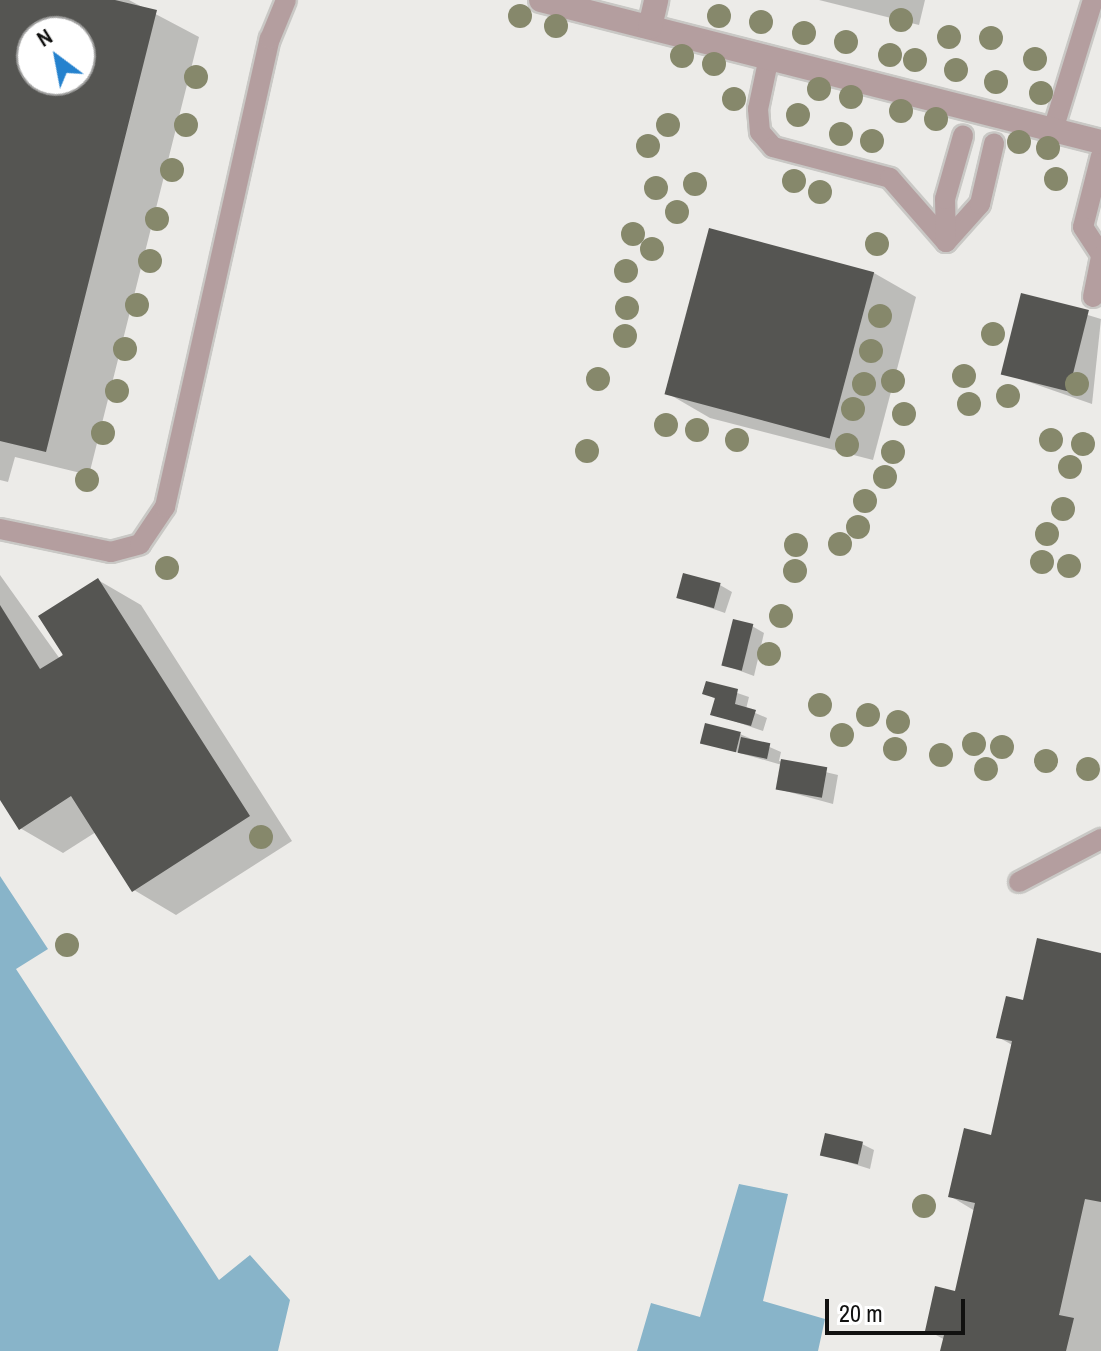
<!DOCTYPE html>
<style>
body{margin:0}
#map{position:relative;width:1101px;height:1351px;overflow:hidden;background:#ecebe8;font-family:"Archivo Narrow",sans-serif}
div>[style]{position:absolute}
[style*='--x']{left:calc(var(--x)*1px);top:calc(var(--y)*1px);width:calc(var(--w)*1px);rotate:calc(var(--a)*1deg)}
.water>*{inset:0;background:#88b4c9}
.shadow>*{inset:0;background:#0003}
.building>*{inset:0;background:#555552;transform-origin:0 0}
.roads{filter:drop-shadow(2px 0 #c9c8c5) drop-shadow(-2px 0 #c9c8c5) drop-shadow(0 2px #c9c8c5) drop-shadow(0 -2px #c9c8c5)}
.service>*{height:20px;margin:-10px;padding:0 10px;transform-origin:10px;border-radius:10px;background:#b49e9f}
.minor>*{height:24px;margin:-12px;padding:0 12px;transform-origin:12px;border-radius:12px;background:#b49e9f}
.trees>*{width:24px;height:24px;margin:-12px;border-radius:50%;background:#86886b}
span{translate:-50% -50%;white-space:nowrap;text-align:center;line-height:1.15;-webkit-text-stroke:8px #fff;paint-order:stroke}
.north{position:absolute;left:16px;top:16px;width:80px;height:80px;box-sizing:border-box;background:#fff;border:2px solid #a0a09f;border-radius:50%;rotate:328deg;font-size:22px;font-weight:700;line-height:32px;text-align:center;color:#111110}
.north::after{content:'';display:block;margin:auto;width:28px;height:36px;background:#2582ce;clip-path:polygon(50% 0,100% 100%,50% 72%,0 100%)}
.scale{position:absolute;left:825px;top:1299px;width:140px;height:36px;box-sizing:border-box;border:4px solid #111110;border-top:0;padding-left:10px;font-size:24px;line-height:28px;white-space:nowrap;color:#111110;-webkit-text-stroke:6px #fff;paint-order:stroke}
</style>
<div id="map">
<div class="water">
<i style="clip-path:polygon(0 876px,48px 949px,16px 969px,219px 1280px,250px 1255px,290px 1300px,278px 1351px,0 1351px)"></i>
<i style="clip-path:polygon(739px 1184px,788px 1194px,763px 1301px,825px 1319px,818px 1351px,637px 1351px,651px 1303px,700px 1317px)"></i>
</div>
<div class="shadow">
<i style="clip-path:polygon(evenodd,0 0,129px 0,199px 37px,89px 475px,15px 457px,8px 482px,0 480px,0 0,32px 32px,80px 32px,80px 80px,32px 80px,32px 32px)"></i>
<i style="clip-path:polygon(819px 0,925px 0,919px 25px)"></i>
<i style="clip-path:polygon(874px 273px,916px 297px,873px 460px,710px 418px,667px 393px)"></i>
<i style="clip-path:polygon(1022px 295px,1101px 319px,1092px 404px,1003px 373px)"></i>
<i style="clip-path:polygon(0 575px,60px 659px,98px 580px,141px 605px,292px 841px,176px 915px,134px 890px,96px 832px,63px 853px,20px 828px,0 797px)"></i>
<i style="clip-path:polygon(720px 585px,732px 592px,725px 613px,679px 597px)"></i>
<i style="clip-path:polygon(752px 626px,764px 633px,754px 676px,724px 665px)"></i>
<i style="clip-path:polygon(708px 683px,749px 697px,746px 709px,767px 718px,763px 731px,713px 714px,717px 700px,705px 693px)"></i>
<i style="clip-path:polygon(740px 734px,781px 752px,779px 761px,838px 775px,833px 804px,778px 789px,782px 765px,701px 742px)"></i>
<i style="clip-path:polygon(1101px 955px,1101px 1351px,942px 1351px,945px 1340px,927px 1330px,956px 1293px,975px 1211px,950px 1196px,992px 1137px,1014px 1046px,998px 1037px,1024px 1003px)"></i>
<i style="clip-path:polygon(862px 1144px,874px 1150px,870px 1169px,822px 1154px)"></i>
</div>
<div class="building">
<i style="clip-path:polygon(evenodd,0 0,115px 0,157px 10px,46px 452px,0 441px,0 0,32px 32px,80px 32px,80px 80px,32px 80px,32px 32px)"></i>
<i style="left:709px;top:228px;width:171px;height:172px;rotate:15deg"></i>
<i style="left:1021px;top:293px;width:70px;height:84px;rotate:14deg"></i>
<i style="left:683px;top:573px;width:39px;height:26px;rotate:15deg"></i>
<i style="clip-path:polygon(98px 578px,250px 816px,132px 892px,71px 796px,19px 830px,0 800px,0 605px,40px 669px,63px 655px,38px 616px)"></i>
<i style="left:733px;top:619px;width:21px;height:48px;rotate:14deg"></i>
<i style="clip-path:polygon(706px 681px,738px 689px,735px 704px,756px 710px,751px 726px,710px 715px,715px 698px,702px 694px)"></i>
<i style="left:705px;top:723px;width:37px;height:21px;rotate:14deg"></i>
<i style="left:741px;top:737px;width:30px;height:16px;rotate:12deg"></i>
<i style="left:781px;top:759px;width:47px;height:31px;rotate:10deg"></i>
<i style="clip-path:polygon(1037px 938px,1101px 953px,1101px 1202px,1085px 1199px,1059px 1315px,1074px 1318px,1066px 1351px,940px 1351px,944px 1335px,925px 1331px,935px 1286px,955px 1291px,975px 1203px,948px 1197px,964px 1128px,991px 1135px,1012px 1041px,996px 1038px,1006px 996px,1023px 1000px)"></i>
<i style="left:825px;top:1133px;width:39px;height:23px;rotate:13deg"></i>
</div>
<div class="roads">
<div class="service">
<i style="--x:769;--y:57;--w:53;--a:101.9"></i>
<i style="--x:758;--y:109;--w:23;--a:85"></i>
<i style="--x:760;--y:132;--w:20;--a:49"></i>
<i style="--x:773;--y:147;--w:121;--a:14.8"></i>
<i style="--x:890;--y:178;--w:85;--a:48.8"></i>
<i style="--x:1053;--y:130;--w:136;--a:-72.9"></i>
<i style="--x:1101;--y:156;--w:73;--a:104.2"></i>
<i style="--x:1083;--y:227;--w:33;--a:57"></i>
<i style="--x:946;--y:242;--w:51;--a:-48.2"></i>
<i style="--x:980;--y:204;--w:62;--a:-76.9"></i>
<i style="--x:946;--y:242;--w:43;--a:-91.3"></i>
<i style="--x:945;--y:199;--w:66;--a:-74.1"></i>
<i style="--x:1093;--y:297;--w:41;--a:-78.7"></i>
<i style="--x:0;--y:529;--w:113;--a:11.7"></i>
<i style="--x:111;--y:552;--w:30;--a:-15"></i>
<i style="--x:140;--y:544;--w:45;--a:-56"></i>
<i style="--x:165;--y:507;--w:480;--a:-77.4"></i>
<i style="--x:270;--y:39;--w:42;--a:-67.7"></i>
<i style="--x:1019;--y:882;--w:93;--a:-27.7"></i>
</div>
<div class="minor">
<i style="--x:541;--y:0;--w:578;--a:14.23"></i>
<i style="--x:650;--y:27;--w:28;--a:-77"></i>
</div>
</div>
<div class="trees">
<i style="left:520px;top:16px"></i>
<i style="left:719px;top:16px"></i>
<i style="left:901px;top:20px"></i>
<i style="left:761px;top:22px"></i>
<i style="left:556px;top:26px"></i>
<i style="left:804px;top:33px"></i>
<i style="left:949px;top:37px"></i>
<i style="left:991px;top:38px"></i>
<i style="left:846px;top:42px"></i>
<i style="left:890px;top:55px"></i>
<i style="left:682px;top:56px"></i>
<i style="left:1035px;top:59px"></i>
<i style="left:915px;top:60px"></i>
<i style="left:714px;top:64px"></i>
<i style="left:956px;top:70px"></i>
<i style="left:196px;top:77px"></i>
<i style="left:996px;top:82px"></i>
<i style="left:819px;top:89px"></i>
<i style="left:1041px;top:93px"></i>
<i style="left:851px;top:97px"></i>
<i style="left:734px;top:99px"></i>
<i style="left:901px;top:111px"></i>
<i style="left:798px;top:115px"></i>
<i style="left:936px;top:119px"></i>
<i style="left:186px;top:125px"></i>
<i style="left:668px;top:125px"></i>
<i style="left:841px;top:134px"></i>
<i style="left:872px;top:141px"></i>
<i style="left:1019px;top:142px"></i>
<i style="left:648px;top:146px"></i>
<i style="left:1048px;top:148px"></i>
<i style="left:172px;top:170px"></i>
<i style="left:1056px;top:179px"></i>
<i style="left:794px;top:181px"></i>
<i style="left:695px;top:184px"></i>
<i style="left:656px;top:188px"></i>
<i style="left:820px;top:192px"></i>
<i style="left:677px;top:212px"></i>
<i style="left:157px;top:219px"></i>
<i style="left:633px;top:234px"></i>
<i style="left:877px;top:244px"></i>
<i style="left:652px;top:249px"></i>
<i style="left:150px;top:261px"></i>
<i style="left:626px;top:271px"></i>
<i style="left:137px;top:305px"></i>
<i style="left:627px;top:308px"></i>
<i style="left:880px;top:316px"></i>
<i style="left:993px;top:334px"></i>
<i style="left:625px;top:336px"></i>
<i style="left:125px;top:349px"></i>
<i style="left:871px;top:351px"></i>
<i style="left:964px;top:376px"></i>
<i style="left:598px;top:379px"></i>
<i style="left:893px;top:381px"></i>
<i style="left:864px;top:384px"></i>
<i style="left:1077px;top:384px"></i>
<i style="left:117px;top:391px"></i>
<i style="left:1008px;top:396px"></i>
<i style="left:969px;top:404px"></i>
<i style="left:853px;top:409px"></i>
<i style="left:904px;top:414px"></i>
<i style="left:666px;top:425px"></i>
<i style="left:697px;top:430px"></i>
<i style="left:103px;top:433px"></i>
<i style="left:737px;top:440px"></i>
<i style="left:1051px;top:440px"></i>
<i style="left:1083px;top:444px"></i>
<i style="left:847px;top:445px"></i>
<i style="left:587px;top:451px"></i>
<i style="left:893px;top:452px"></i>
<i style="left:1070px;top:467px"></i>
<i style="left:885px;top:477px"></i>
<i style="left:87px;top:480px"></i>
<i style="left:865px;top:501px"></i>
<i style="left:1063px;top:509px"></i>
<i style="left:858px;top:527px"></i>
<i style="left:1047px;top:534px"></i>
<i style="left:840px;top:544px"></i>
<i style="left:796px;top:545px"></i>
<i style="left:1042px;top:562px"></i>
<i style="left:1069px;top:566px"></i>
<i style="left:167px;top:568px"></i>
<i style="left:795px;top:571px"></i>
<i style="left:781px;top:616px"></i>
<i style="left:769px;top:654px"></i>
<i style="left:820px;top:705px"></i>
<i style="left:868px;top:715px"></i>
<i style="left:898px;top:722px"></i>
<i style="left:842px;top:735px"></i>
<i style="left:974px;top:744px"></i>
<i style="left:1002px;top:747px"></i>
<i style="left:895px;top:749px"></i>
<i style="left:941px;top:755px"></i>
<i style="left:1046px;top:761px"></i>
<i style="left:986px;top:769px"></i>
<i style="left:1088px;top:769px"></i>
<i style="left:261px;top:837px"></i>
<i style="left:67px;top:945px"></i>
<i style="left:924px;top:1206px"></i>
</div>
<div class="north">N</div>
<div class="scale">20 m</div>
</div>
